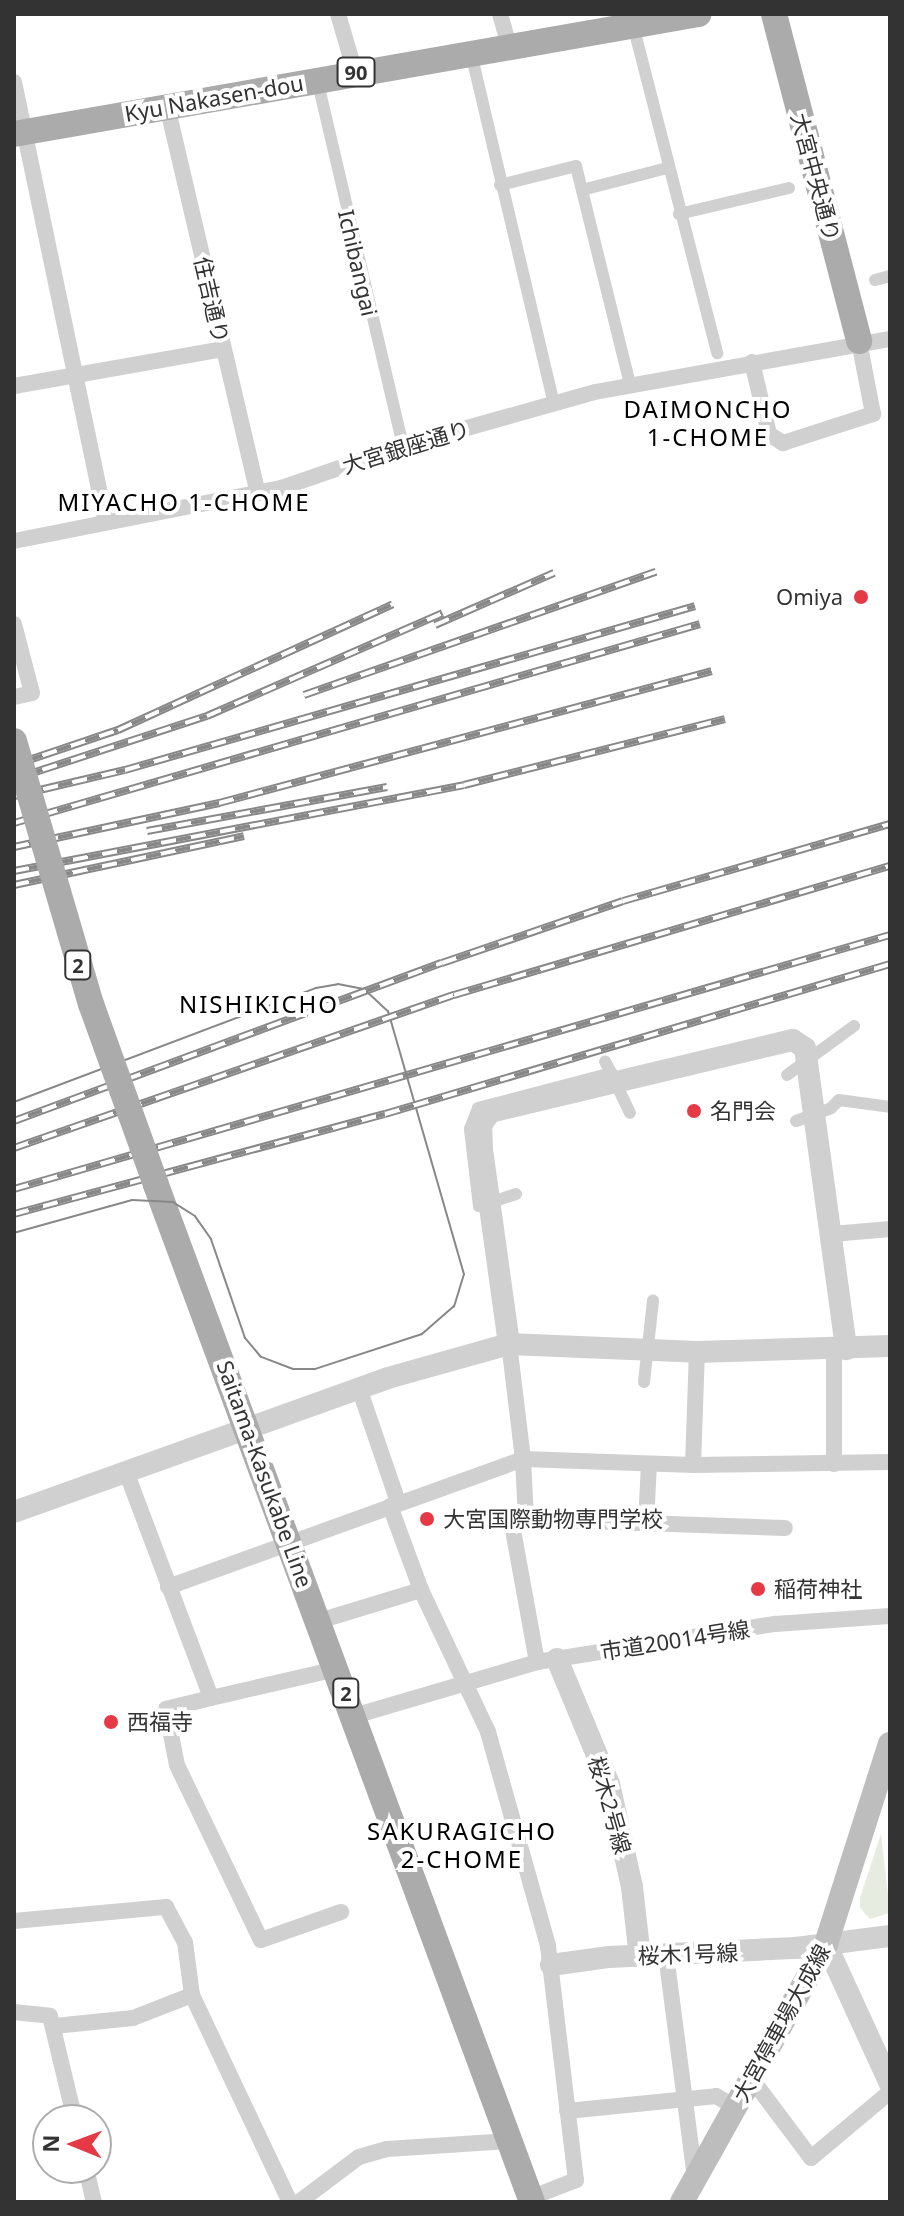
<!DOCTYPE html>
<meta charset="utf-8">
<style>
body{margin:0}
#map{position:relative;width:904px;height:2216px;overflow:hidden;background:#fff;font-family:"Noto Sans","Noto Sans JP",sans-serif}
div>[style]{position:absolute}
[style*='--x']{left:calc(var(--x)*1px);top:calc(var(--y)*1px);width:calc(var(--w)*1px);rotate:calc(var(--a)*1deg)}
.green>*{inset:0;background:#e6ecdf}
.pedestrian>*{height:12px;margin:-6px;padding:0 6px;transform-origin:6px;border-radius:6px;background:#d0d0d0}
.minor>*{height:16px;margin:-8px;padding:0 8px;transform-origin:8px;border-radius:8px;background:#d0d0d0}
.tertiary>*{height:22px;margin:-11px;padding:0 11px;transform-origin:11px;border-radius:11px;background:#d0d0d0}
.secondary>*{height:24px;margin:-12px;padding:0 12px;transform-origin:12px;border-radius:12px;background:#bdbdbd}
.primary>*{height:26px;margin:-13px;padding:0 13px;transform-origin:13px;border-radius:13px;background:#ababab}
.tram>*{height:2px;margin:-1px;padding:0 1px;transform-origin:1px;border-radius:1px;background:#888}
.rail>*{height:8px;margin-top:-4px;transform-origin:0;background:repeating-linear-gradient(90deg,#fff 0 15px,#888 0 30px);box-sizing:border-box;border-block:2px solid #888}
.pedestrian-bridge>*{height:12px;margin:-6px;padding:0 6px;transform-origin:6px;border-radius:6px;background:#d0d0d0}
.primary-bridge>*{height:26px;margin:-13px;padding:0 13px;transform-origin:13px;border-radius:13px;background:#ababab}
.dots>*{width:22px;height:22px;translate:-50% -50%;box-sizing:border-box;border:4px solid #fff;border-radius:50%}
span{translate:-50% -50%;white-space:nowrap;text-align:center;line-height:1.15;-webkit-text-stroke:8px #fff;paint-order:stroke}
.shield-label span{padding:2px 6px;background:#fff;border:2px solid;border-radius:6px;-webkit-text-stroke-width:0}
.shield-label{font-size:20px;color:#333;font-weight:700}
.street-label{font-size:22px;color:#333}
.poi-label{font-size:22px;color:#333}
.right{translate:-100% -50%;text-align:right}
.left{translate:0 -50%;text-align:left}
.neighbourhood-label{font-size:24px;color:#000;letter-spacing:2px}
.frame{position:absolute;inset:0;border:16px solid #333;pointer-events:none}
.north{position:absolute;left:32px;top:2104px;width:80px;height:80px;box-sizing:border-box;background:#fff;border:2px solid #adadad;border-radius:50%;rotate:271deg;font-size:22px;font-weight:700;line-height:32px;text-align:center;color:#333}
.north::after{content:'';display:block;margin:auto;width:28px;height:36px;background:#e63946;clip-path:polygon(50% 0,100% 100%,50% 72%,0 100%)}
</style>
<div id="map">
<div class="green">
<i style="clip-path:polygon(881px 1834px,890px 1913px,870px 1919px,860px 1908px,860px 1898px)"></i>
</div>
<div class="pedestrian">
<i style="--x:633;--y:25;--w:339;--a:75.6"></i>
<i style="--x:471;--y:53;--w:360;--a:76.7"></i>
<i style="--x:317;--y:79;--w:377;--a:76.8"></i>
<i style="--x:500;--y:185;--w:78;--a:-14"></i>
<i style="--x:576;--y:166;--w:225;--a:76.1"></i>
<i style="--x:582;--y:190;--w:88;--a:-14.5"></i>
<i style="--x:679;--y:214;--w:113;--a:-13.3"></i>
<i style="--x:875;--y:280;--w:16;--a:-15"></i>
</div>
<div class="minor">
<i style="--x:338;--y:14;--w:60;--a:73.7"></i>
<i style="--x:500;--y:14;--w:33;--a:74"></i>
<i style="--x:14;--y:82;--w:450;--a:78.2"></i>
<i style="--x:167;--y:106;--w:398;--a:76.8"></i>
<i style="--x:752;--y:362;--w:74;--a:76.7"></i>
<i style="--x:769;--y:434;--w:17;--a:33"></i>
<i style="--x:783;--y:443;--w:95;--a:-17.9"></i>
<i style="--x:873;--y:414;--w:74;--a:-100.9"></i>
<i style="--x:14;--y:386;--w:212;--a:-10"></i>
<i style="--x:14;--y:541;--w:272;--a:-11.2"></i>
<i style="--x:281;--y:488;--w:129;--a:-19"></i>
<i style="--x:403;--y:446;--w:199;--a:-15.7"></i>
<i style="--x:595;--y:392;--w:300;--a:-10.2"></i>
<i style="--x:14;--y:624;--w:71;--a:75.4"></i>
<i style="--x:32;--y:693;--w:18;--a:167"></i>
<i style="--x:832;--y:1234;--w:58;--a:-4.9"></i>
<i style="--x:834;--y:1349;--w:115;--a:90"></i>
<i style="--x:359;--y:1388;--w:120;--a:71.1"></i>
<i style="--x:693;--y:1465;--w:113;--a:-88"></i>
<i style="--x:127;--y:1474;--w:239;--a:69.4"></i>
<i style="--x:211;--y:1698;--w:46;--a:166.3"></i>
<i style="--x:166;--y:1709;--w:57;--a:78.9"></i>
<i style="--x:177;--y:1765;--w:194;--a:64.4"></i>
<i style="--x:261;--y:1940;--w:85;--a:-19.3"></i>
<i style="--x:390;--y:1506;--w:90;--a:69.7"></i>
<i style="--x:421;--y:1590;--w:157;--a:64.7"></i>
<i style="--x:488;--y:1732;--w:222;--a:74.3"></i>
<i style="--x:548;--y:1946;--w:236;--a:83.2"></i>
<i style="--x:576;--y:2180;--w:49;--a:158.6"></i>
<i style="--x:526;--y:1519;--w:259;--a:2"></i>
<i style="--x:646;--y:1523;--w:59;--a:-87.1"></i>
<i style="--x:168;--y:1587;--w:377;--a:-19.8"></i>
<i style="--x:523;--y:1459;--w:116;--a:-96.9"></i>
<i style="--x:319;--y:1621;--w:107;--a:-16.9"></i>
<i style="--x:537;--y:1662;--w:145;--a:-100.3"></i>
<i style="--x:511;--y:1519;--w:15;--a:0"></i>
<i style="--x:526;--y:1519;--w:60;--a:-92.9"></i>
<i style="--x:523;--y:1459;--w:170;--a:2"></i>
<i style="--x:693;--y:1465;--w:197;--a:-0.9"></i>
<i style="--x:211;--y:1698;--w:129;--a:-13"></i>
<i style="--x:354;--y:1716;--w:191;--a:-16.4"></i>
<i style="--x:537;--y:1662;--w:241;--a:-9.1"></i>
<i style="--x:775;--y:1624;--w:115;--a:-4"></i>
<i style="--x:14;--y:1921;--w:153;--a:-5.3"></i>
<i style="--x:166;--y:1907;--w:40;--a:62"></i>
<i style="--x:185;--y:1942;--w:53;--a:82.5"></i>
<i style="--x:192;--y:1995;--w:63;--a:158.7"></i>
<i style="--x:133;--y:2018;--w:79;--a:174.2"></i>
<i style="--x:668;--y:1970;--w:210;--a:82.6"></i>
<i style="--x:192;--y:1995;--w:229;--a:64.7"></i>
<i style="--x:14;--y:2012;--w:36;--a:6"></i>
<i style="--x:50;--y:2016;--w:107;--a:76.5"></i>
<i style="--x:751;--y:2078;--w:100;--a:53.1"></i>
<i style="--x:811;--y:2158;--w:103;--a:-39.9"></i>
<i style="--x:567;--y:2111;--w:150;--a:-5.7"></i>
<i style="--x:716;--y:2096;--w:22;--a:30"></i>
<i style="--x:86;--y:2168;--w:35;--a:77"></i>
<i style="--x:299;--y:2202;--w:75;--a:-36.9"></i>
<i style="--x:359;--y:2157;--w:29;--a:-16"></i>
<i style="--x:387;--y:2149;--w:122;--a:-3.8"></i>
</div>
<div class="tertiary">
<i style="--x:509;--y:1344;--w:196;--a:-97.9"></i>
<i style="--x:482;--y:1150;--w:25;--a:-92"></i>
<i style="--x:481;--y:1125;--w:16;--a:-55"></i>
<i style="--x:490;--y:1112;--w:311;--a:-13.4"></i>
<i style="--x:793;--y:1040;--w:14;--a:34"></i>
<i style="--x:805;--y:1048;--w:304;--a:82.2"></i>
<i style="--x:14;--y:1512;--w:397;--a:-19.7"></i>
<i style="--x:388;--y:1378;--w:126;--a:-15.7"></i>
<i style="--x:509;--y:1344;--w:188;--a:2.4"></i>
<i style="--x:697;--y:1352;--w:193;--a:-1.8"></i>
<i style="--x:557;--y:1659;--w:135;--a:67.4"></i>
<i style="--x:609;--y:1784;--w:106;--a:77.4"></i>
<i style="--x:632;--y:1887;--w:70;--a:83.5"></i>
<i style="--x:826;--y:1944;--w:154;--a:65.4"></i>
<i style="--x:551;--y:1965;--w:59;--a:-7.9"></i>
<i style="--x:609;--y:1957;--w:187;--a:-2.8"></i>
<i style="--x:796;--y:1948;--w:95;--a:-7.3"></i>
</div>
<div class="secondary">
<i style="--x:682;--y:2202;--w:295;--a:-60.8"></i>
<i style="--x:826;--y:1944;--w:210;--a:-72.3"></i>
</div>
<div class="primary">
<i style="--x:774;--y:14;--w:338;--a:75.4"></i>
<i style="--x:14;--y:134;--w:695;--a:-9.94"></i>
<i style="--x:156;--y:1185;--w:1084;--a:69.71"></i>
</div>
<div class="tram">
<i style="--x:14;--y:1102;--w:323;--a:-20.7"></i>
<i style="--x:316;--y:988;--w:22;--a:-10"></i>
<i style="--x:338;--y:984;--w:26;--a:11"></i>
<i style="--x:364;--y:989;--w:33;--a:43"></i>
<i style="--x:388;--y:1011;--w:274;--a:73.9"></i>
<i style="--x:464;--y:1274;--w:34;--a:107"></i>
<i style="--x:454;--y:1306;--w:43;--a:138.8"></i>
<i style="--x:422;--y:1334;--w:113;--a:161.9"></i>
<i style="--x:315;--y:1369;--w:22;--a:180"></i>
<i style="--x:293;--y:1369;--w:34;--a:-159"></i>
<i style="--x:261;--y:1357;--w:25;--a:-130"></i>
<i style="--x:245;--y:1338;--w:105;--a:-109"></i>
<i style="--x:211;--y:1239;--w:28;--a:-125"></i>
<i style="--x:195;--y:1216;--w:26;--a:-148"></i>
<i style="--x:173;--y:1202;--w:41;--a:-177.2"></i>
<i style="--x:132;--y:1200;--w:123;--a:164.4"></i>
</div>
<div class="rail">
<i style="--x:435;--y:625;--w:130;--a:-23.6"></i>
<i style="--x:304;--y:695;--w:373;--a:-19.3"></i>
<i style="--x:14;--y:765;--w:110;--a:-18.6"></i>
<i style="--x:118;--y:730;--w:302;--a:-24.6"></i>
<i style="--x:14;--y:779;--w:203;--a:-18.1"></i>
<i style="--x:207;--y:716;--w:257;--a:-23.6"></i>
<i style="--x:14;--y:796;--w:114;--a:-13.2"></i>
<i style="--x:125;--y:770;--w:593;--a:-16.05"></i>
<i style="--x:14;--y:823;--w:714;--a:-16.18"></i>
<i style="--x:147;--y:831;--w:244;--a:-10.4"></i>
<i style="--x:14;--y:847;--w:210;--a:-12.1"></i>
<i style="--x:219;--y:803;--w:510;--a:-14.99"></i>
<i style="--x:14;--y:871;--w:458;--a:-10.8"></i>
<i style="--x:464;--y:785;--w:269;--a:-14.2"></i>
<i style="--x:14;--y:885;--w:235;--a:-12"></i>
<i style="--x:14;--y:1121;--w:456;--a:-20.3"></i>
<i style="--x:442;--y:963;--w:191;--a:-18.9"></i>
<i style="--x:623;--y:901;--w:278;--a:-16.1"></i>
<i style="--x:14;--y:1148;--w:466;--a:-19.2"></i>
<i style="--x:454;--y:995;--w:455;--a:-16.5"></i>
<i style="--x:14;--y:1189;--w:912;--a:-16.17"></i>
<i style="--x:14;--y:1214;--w:384;--a:-15.1"></i>
<i style="--x:385;--y:1114;--w:527;--a:-16.54"></i>
</div>
<div class="pedestrian-bridge">
<i style="--x:611;--y:1073;--w:44;--a:64.6"></i>
<i style="--x:787;--y:1075;--w:83;--a:-36.2"></i>
<i style="--x:796;--y:1121;--w:37;--a:-20"></i>
<i style="--x:831;--y:1108;--w:11;--a:-45"></i>
<i style="--x:839;--y:1100;--w:51;--a:7.8"></i>
<i style="--x:516;--y:1194;--w:39;--a:162"></i>
<i style="--x:479;--y:1206;--w:78;--a:-96.7"></i>
<i style="--x:470;--y:1129;--w:22;--a:-69"></i>
<i style="--x:478;--y:1108;--w:138;--a:-14.7"></i>
<i style="--x:611;--y:1073;--w:13;--a:-117"></i>
<i style="--x:644;--y:1382;--w:82;--a:-83.7"></i>
</div>
<div class="primary-bridge">
<i style="--x:14;--y:741;--w:274;--a:73.7"></i>
<i style="--x:91;--y:1004;--w:192;--a:70.2"></i>
</div>
<div class="dots">
<i style="left:861px;top:597px;background:#e63946"></i>
<i style="left:694px;top:1111px;background:#e63946"></i>
<i style="left:427px;top:1519px;background:#e63946"></i>
<i style="left:758px;top:1589px;background:#e63946"></i>
<i style="left:111px;top:1722px;background:#e63946"></i>
</div>
<div class="shield-label">
<span style="left:356px;top:72px">90</span>
<span style="left:78px;top:965px">2</span>
<span style="left:346px;top:1693px">2</span>
</div>
<div class="street-label">
<span style="left:214px;top:98px;rotate:-10deg">Kyu Nakasen-dou</span>
<span style="left:816px;top:177px;rotate:75deg">大宮中央通り</span>
<span style="left:358px;top:263px;rotate:77deg">Ichibangai</span>
<span style="left:212px;top:300px;rotate:77deg">住吉通り</span>
<span style="left:406px;top:447px;rotate:-17deg">大宮銀座通り</span>
<span style="left:265px;top:1474px;rotate:70deg">Saitama-Kasukabe Line</span>
<span style="left:675px;top:1640px;rotate:-9deg">市道20014号線</span>
<span style="left:610px;top:1805px;rotate:74deg">桜木2号線</span>
<span style="left:688px;top:1954px;rotate:-2deg">桜木1号線</span>
<span style="left:781px;top:2023px;rotate:-61deg">大宮停車場大成線</span>
</div>
<div class="poi-label">
<span class="right" style="left:843px;top:597px">Omiya</span>
<span class="left" style="left:710px;top:1111px">名門会</span>
<span class="left" style="left:443px;top:1519px">大宮国際動物専門学校</span>
<span class="left" style="left:774px;top:1589px">稲荷神社</span>
<span class="left" style="left:127px;top:1722px">西福寺</span>
</div>
<div class="neighbourhood-label">
<span style="left:708px;top:423px">DAIMONCHO<br>1-CHOME</span>
<span style="left:184px;top:502px">MIYACHO 1-CHOME</span>
<span style="left:259px;top:1004px">NISHIKICHO</span>
<span style="left:462px;top:1845px">SAKURAGICHO<br>2-CHOME</span>
</div>
<div class="frame"></div>
<div class="north">N</div>
</div>
